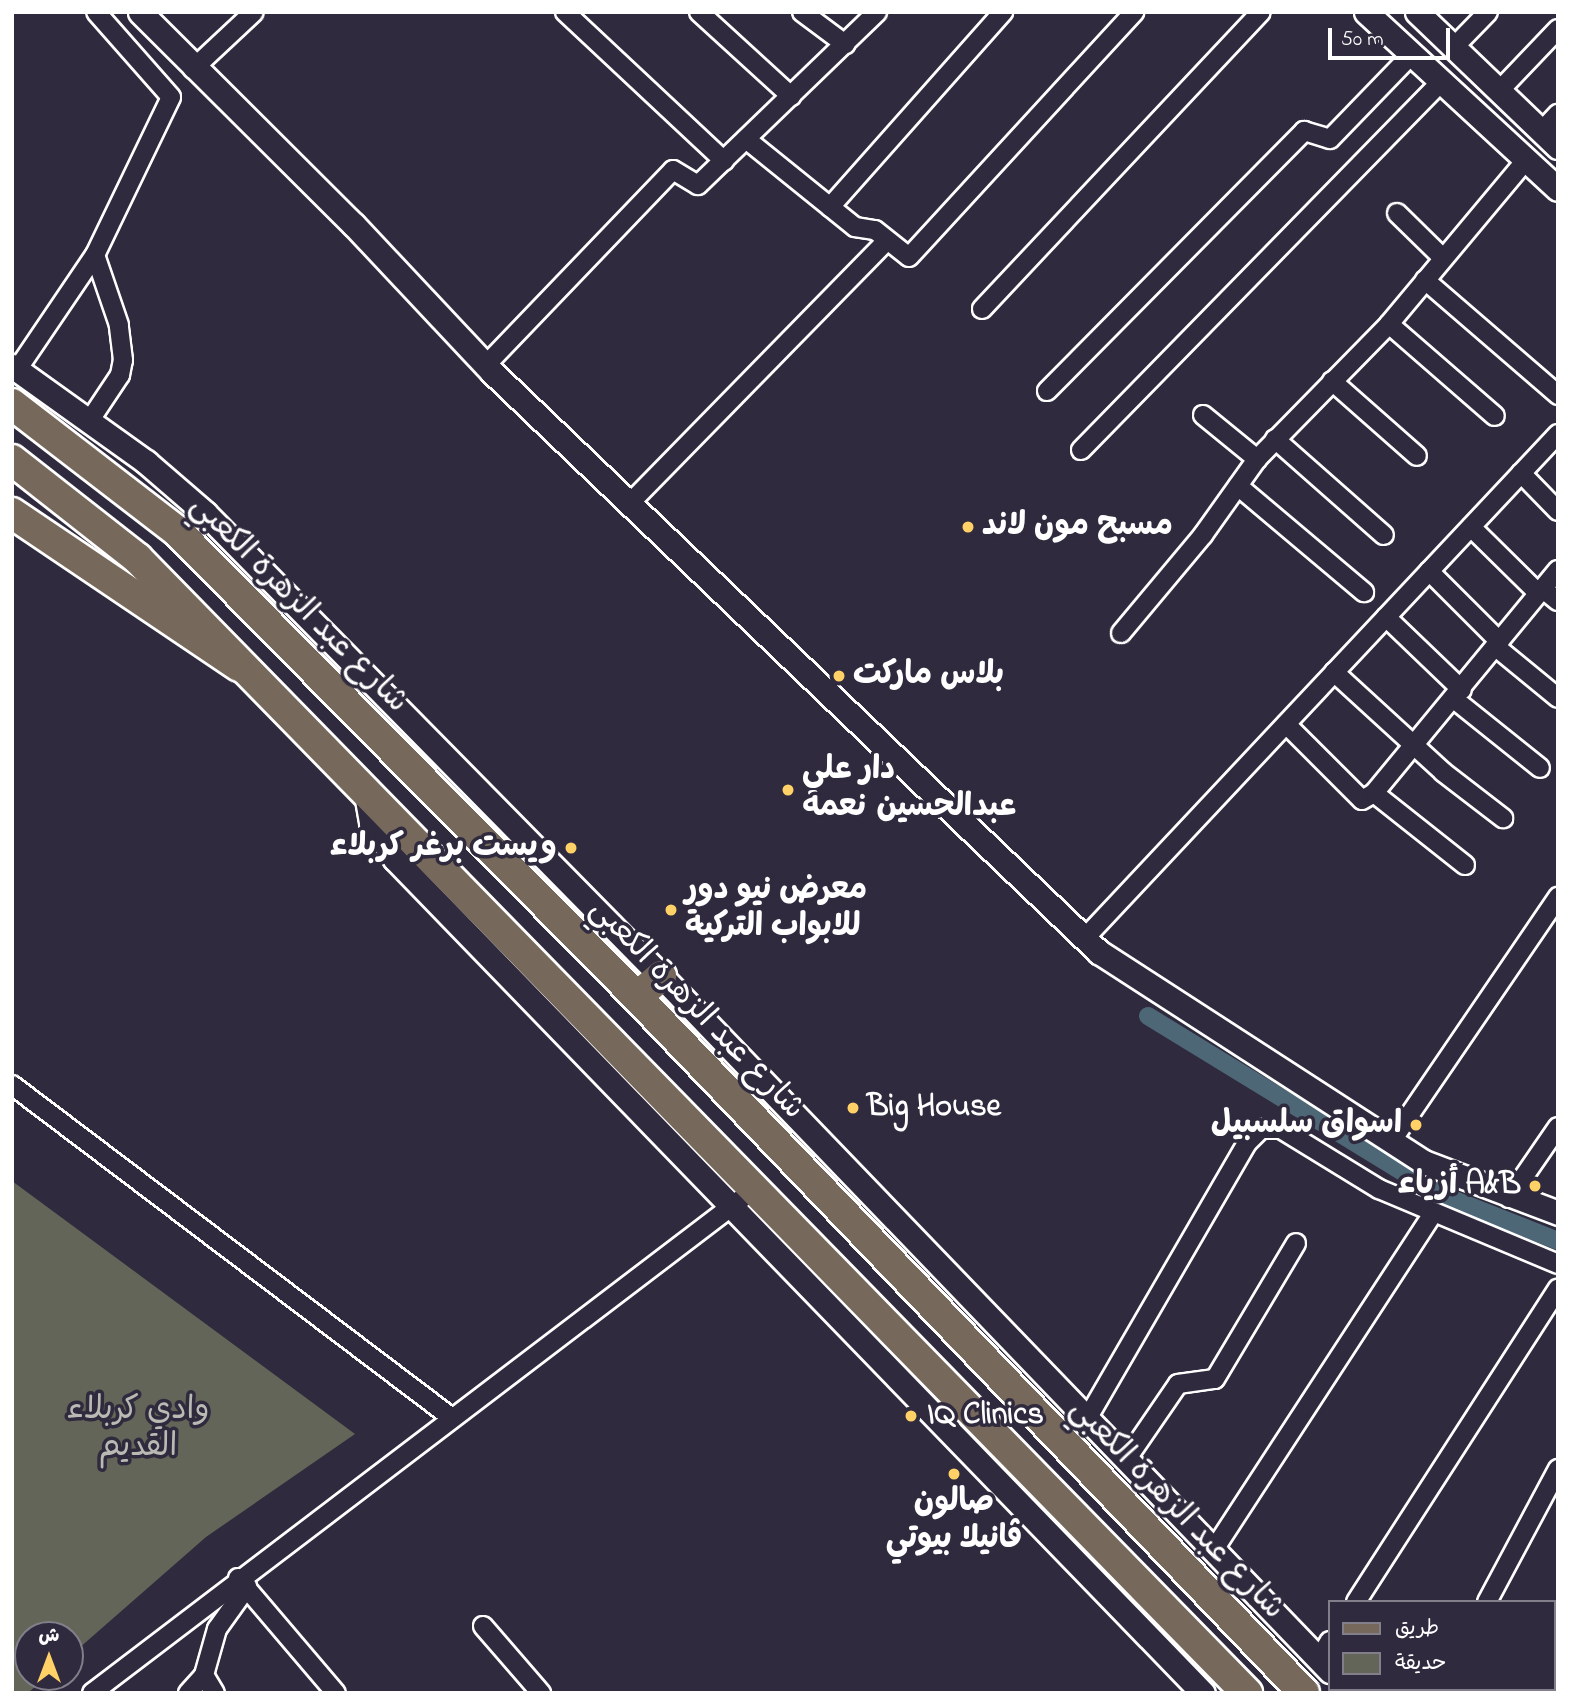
<!DOCTYPE html>
<meta charset="utf-8">
<style>
body{margin:0}
#map{position:relative;width:1570px;height:1705px;overflow:hidden;background:#2f2a3d;font-family:"Indie Flower","Playpen Sans Arabic",sans-serif}
div>[style]{position:absolute}
[style*='--x']{left:calc(var(--x)*1px);top:calc(var(--y)*1px);width:calc(var(--w)*1px);rotate:calc(var(--a)*1deg)}
.green>*{inset:0;background:#626557}
.canal>*{height:18px;margin:-9px;padding:0 9px;transform-origin:9px;border-radius:9px;background:#4e6777}
.roads{filter:drop-shadow(2px 0 #fff) drop-shadow(-2px 0 #fff) drop-shadow(0 2px #fff) drop-shadow(0 -2px #fff)}
.minor>*{height:18px;margin:-9px;padding:0 9px;transform-origin:9px;border-radius:9px;background:#2f2a3d}
.tertiary>*{height:23px;margin:-11.5px;padding:0 11.5px;transform-origin:11.5px;border-radius:11.5px;background:#2f2a3d}
.primary>*{height:30px;margin:-15px;padding:0 15px;transform-origin:15px;border-radius:15px;background:#76695c}
.trunk>*{height:30px;margin:-15px;padding:0 15px;transform-origin:15px;border-radius:15px;background:#76695c}
.dots>*{width:19px;height:19px;translate:-50% -50%;box-sizing:border-box;border:4px solid #2f2a3d;border-radius:50%}
span{translate:-50% -50%;white-space:nowrap;text-align:center;line-height:1.15;-webkit-text-stroke:7px #2f2a3d;paint-order:stroke}
.poi-label{font-size:32px;color:#fff;font-weight:700}
.left{translate:0 -50%;text-align:left}
.right{translate:-100% -50%;text-align:right}
.street-label{font-size:32px;color:#fff}
.park-label{font-size:32px;color:#b8bab3}
.frame{position:absolute;inset:0;border:14px solid #fff;pointer-events:none}
.legend{position:absolute;left:1328px;top:1600px;width:228px;height:91px;box-sizing:border-box;background:#2f2a3d;border:2px solid #827f8b;margin:0;padding:9px 12px;list-style:none;font-size:21px;color:#fff}
.legend li{display:flex;align-items:center;gap:14px;height:35px}
.legend b{width:35px;border:2px solid #827f8b}
.north{position:absolute;left:14px;top:1621px;width:70px;height:70px;box-sizing:border-box;background:#2f2a3d;border:2px solid #827f8b;border-radius:50%;rotate:0deg;font-size:19px;font-weight:700;line-height:28px;text-align:center;color:#fff}
.north::after{content:'';display:block;margin:auto;width:24px;height:32px;background:#ffd166;clip-path:polygon(50% 0,100% 100%,50% 72%,0 100%)}
.scale{position:absolute;left:1328px;top:28px;width:122px;height:32px;box-sizing:border-box;border:4px solid #fff;border-top:0;padding-left:9px;font-size:21px;line-height:24px;white-space:nowrap;color:#fff;-webkit-text-stroke:5px #2f2a3d;paint-order:stroke}
</style>
<div id="map">
<div class="green">
<i style="clip-path:polygon(12px 1181px,355px 1434px,206px 1537px,70px 1656px,70px 1635px,28px 1635px,28px 1677px,46px 1677px,28px 1693px,12px 1693px)"></i>
</div>
<div class="canal">
<i style="--x:1148;--y:1016;--w:339;--a:31.5"></i>
<i style="--x:1437;--y:1193;--w:130;--a:21.6"></i>
</div>
<div class="roads">
<div class="minor">
<i style="--x:565;--y:12;--w:218;--a:43.1"></i>
<i style="--x:699;--y:12;--w:125;--a:42.4"></i>
<i style="--x:802;--y:12;--w:54;--a:36.7"></i>
<i style="--x:1453;--y:48;--w:50;--a:-45.8"></i>
<i style="--x:193;--y:69;--w:83;--a:-43.1"></i>
<i style="--x:1498;--y:92;--w:87;--a:-46.4"></i>
<i style="--x:1541;--y:132;--w:25;--a:-47"></i>
<i style="--x:746;--y:139;--w:140;--a:38.9"></i>
<i style="--x:855;--y:227;--w:20;--a:9"></i>
<i style="--x:875;--y:230;--w:43;--a:38.5"></i>
<i style="--x:909;--y:257;--w:333;--a:-47.4"></i>
<i style="--x:830;--y:207;--w:261;--a:-48.4"></i>
<i style="--x:1397;--y:213;--w:64;--a:44.4"></i>
<i style="--x:1425;--y:280;--w:176;--a:40.8"></i>
<i style="--x:982;--y:309;--w:407;--a:-46.8"></i>
<i style="--x:1389;--y:324;--w:140;--a:41"></i>
<i style="--x:486;--y:365;--w:270;--a:-46.2"></i>
<i style="--x:673;--y:170;--w:29;--a:31"></i>
<i style="--x:698;--y:185;--w:249;--a:-44"></i>
<i style="--x:17;--y:370;--w:139;--a:-55.9"></i>
<i style="--x:95;--y:255;--w:175;--a:-64.3"></i>
<i style="--x:171;--y:97;--w:113;--a:-131.4"></i>
<i style="--x:1332;--y:381;--w:113;--a:41.4"></i>
<i style="--x:1047;--y:391;--w:366;--a:-45.3"></i>
<i style="--x:1304;--y:131;--w:27;--a:17"></i>
<i style="--x:1330;--y:139;--w:118;--a:-46"></i>
<i style="--x:1203;--y:415;--w:70;--a:39.2"></i>
<i style="--x:1257;--y:459;--w:189;--a:-45.6"></i>
<i style="--x:1389;--y:324;--w:214;--a:-50.1"></i>
<i style="--x:90;--y:420;--w:54;--a:-56.3"></i>
<i style="--x:120;--y:375;--w:15;--a:-79"></i>
<i style="--x:123;--y:360;--w:35;--a:-97"></i>
<i style="--x:119;--y:325;--w:74;--a:-108.9"></i>
<i style="--x:1275;--y:439;--w:145;--a:41.4"></i>
<i style="--x:1081;--y:450;--w:516;--a:-45.63"></i>
<i style="--x:1521;--y:473;--w:53;--a:45.8"></i>
<i style="--x:1238;--y:486;--w:165;--a:40.1"></i>
<i style="--x:630;--y:503;--w:366;--a:-45.6"></i>
<i style="--x:1471;--y:527;--w:95;--a:44.6"></i>
<i style="--x:1429;--y:571;--w:100;--a:45"></i>
<i style="--x:1543;--y:589;--w:19;--a:39"></i>
<i style="--x:1386;--y:617;--w:105;--a:43.8"></i>
<i style="--x:1121;--y:633;--w:128;--a:-50.1"></i>
<i style="--x:1203;--y:535;--w:93;--a:-54.6"></i>
<i style="--x:1496;--y:647;--w:80;--a:39.4"></i>
<i style="--x:1334;--y:672;--w:148;--a:42.5"></i>
<i style="--x:1443;--y:772;--w:76;--a:37.5"></i>
<i style="--x:1454;--y:699;--w:110;--a:38.7"></i>
<i style="--x:1286;--y:724;--w:107;--a:45"></i>
<i style="--x:1362;--y:800;--w:14;--a:-30"></i>
<i style="--x:1374;--y:793;--w:289;--a:-50.5"></i>
<i style="--x:1374;--y:793;--w:116;--a:38.4"></i>
<i style="--x:1085;--y:938;--w:691;--a:-46.82"></i>
<i style="--x:12;--y:1085;--w:552;--a:37.12"></i>
<i style="--x:1391;--y:1142;--w:297;--a:-55.7"></i>
<i style="--x:1509;--y:1198;--w:86;--a:-55.4"></i>
<i style="--x:1087;--y:1419;--w:319;--a:-59.9"></i>
<i style="--x:1247;--y:1143;--w:20;--a:-45"></i>
<i style="--x:1261;--y:1129;--w:20;--a:0"></i>
<i style="--x:1281;--y:1129;--w:115;--a:31.5"></i>
<i style="--x:1379;--y:1189;--w:194;--a:22.7"></i>
<i style="--x:1126;--y:1460;--w:92;--a:-55.6"></i>
<i style="--x:1178;--y:1384;--w:37;--a:-8"></i>
<i style="--x:1215;--y:1379;--w:158;--a:-59.2"></i>
<i style="--x:1213;--y:1551;--w:403;--a:-56.9"></i>
<i style="--x:238;--y:1578;--w:151;--a:49.6"></i>
<i style="--x:1356;--y:1602;--w:373;--a:-57.2"></i>
<i style="--x:1487;--y:1602;--w:151;--a:-61.9"></i>
<i style="--x:483;--y:1626;--w:89;--a:49.1"></i>
<i style="--x:1319;--y:1659;--w:21;--a:-59"></i>
<i style="--x:204;--y:1675;--w:21;--a:59"></i>
<i style="--x:92;--y:1693;--w:836;--a:-37.27"></i>
<i style="--x:188;--y:1693;--w:24;--a:-48"></i>
<i style="--x:204;--y:1675;--w:48;--a:-74.2"></i>
<i style="--x:217;--y:1629;--w:52;--a:-54.5"></i>
<i style="--x:1439;--y:1693;--w:4;--a:-63"></i>
</div>
<div class="tertiary">
<i style="--x:140;--y:12;--w:302;--a:44.9"></i>
<i style="--x:354;--y:225;--w:202;--a:46.8"></i>
<i style="--x:492;--y:372;--w:840;--a:43.7"></i>
<i style="--x:1099;--y:952;--w:387;--a:32.9"></i>
<i style="--x:1424;--y:1162;--w:143;--a:20.8"></i>
<i style="--x:1366;--y:12;--w:261;--a:42.7"></i>
<i style="--x:1417;--y:12;--w:195;--a:43.8"></i>
<i style="--x:12;--y:366;--w:165;--a:35.6"></i>
<i style="--x:146;--y:462;--w:78;--a:40.8"></i>
<i style="--x:205;--y:513;--w:650;--a:45.44"></i>
<i style="--x:661;--y:976;--w:965;--a:46.09"></i>
<i style="--x:365;--y:788;--w:36;--a:80"></i>
<i style="--x:371;--y:823;--w:43;--a:56.3"></i>
<i style="--x:395;--y:859;--w:1161;--a:45.91"></i>
<i style="--x:1347;--y:1689;--w:6;--a:45"></i>
</div>
<div class="primary">
<i style="--x:12;--y:404;--w:210;--a:37.6"></i>
<i style="--x:178;--y:532;--w:653;--a:45.37"></i>
<i style="--x:637;--y:997;--w:964;--a:46.22"></i>
<i style="--x:12;--y:460;--w:159;--a:38.1"></i>
<i style="--x:137;--y:558;--w:1588;--a:45.64"></i>
<i style="--x:637;--y:997;--w:32;--a:-41"></i>
</div>
<div class="trunk">
<i style="--x:12;--y:513;--w:274;--a:34"></i>
</div>
</div>
<div class="dots">
<i style="left:968px;top:527px;background:#ffd166"></i>
<i style="left:839px;top:676px;background:#ffd166"></i>
<i style="left:788px;top:790px;background:#ffd166"></i>
<i style="left:571px;top:848px;background:#ffd166"></i>
<i style="left:671px;top:910px;background:#ffd166"></i>
<i style="left:853px;top:1108px;background:#ffd166"></i>
<i style="left:1416px;top:1125px;background:#ffd166"></i>
<i style="left:1535px;top:1186px;background:#ffd166"></i>
<i style="left:911px;top:1416px;background:#ffd166"></i>
<i style="left:954px;top:1474px;background:#ffd166"></i>
</div>
<div class="poi-label">
<span class="left" style="left:982px;top:527px">مسبح مون لاند</span>
<span class="left" style="left:853px;top:676px">بلاس ماركت</span>
<span class="left" style="left:802px;top:790px">دار علي<br>عبدالحسين نعمه</span>
<span class="right" style="left:557px;top:848px">ويست برغر كربلاء</span>
<span class="left" style="left:685px;top:910px">معرض نيو دور<br>للابواب التركية</span>
<span class="left" style="left:867px;top:1108px">Big House</span>
<span class="right" style="left:1402px;top:1125px">اسواق سلسبيل</span>
<span class="right" style="left:1521px;top:1186px">أزياء A&amp;B</span>
<span class="left" style="left:927px;top:1416px">IQ Clinics</span>
<span style="left:954px;top:1522px">صالون<br>ڤانيلا بيوتي</span>
</div>
<div class="street-label">
<span style="left:298px;top:605px;rotate:45deg">شارع عبد الزهرة الكعبي</span>
<span style="left:696px;top:1010px;rotate:46deg">شارع عبد الزهرة الكعبي</span>
<span style="left:1176px;top:1510px;rotate:46deg">شارع عبد الزهرة الكعبي</span>
</div>
<div class="park-label">
<span style="left:138px;top:1430px">وادي كربلاء<br>القديم</span>
</div>
<div class="frame"></div>
<ul class="legend">
<li><b style="height:9px;background:#76695c"></b>طريق</li>
<li><b style="height:19px;background:#626557"></b>حديقة</li>
</ul>
<div class="north">ش</div>
<div class="scale">50 m</div>
</div>
